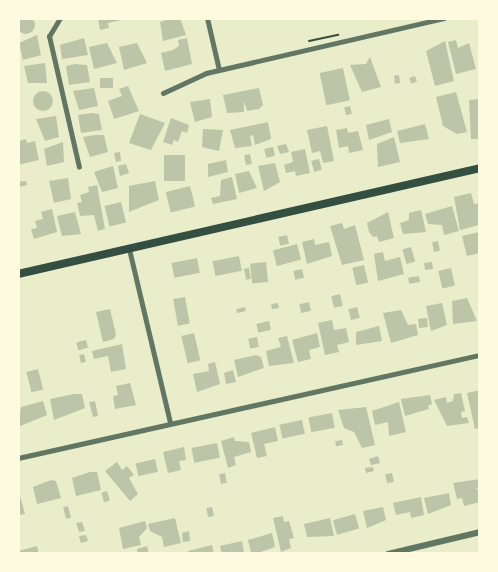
<!DOCTYPE html>
<style>
body{margin:0}
#map{position:relative;width:498px;height:572px;overflow:hidden;background:#e9edc9;font-family:"DM Sans",sans-serif}
div>[style]{position:absolute}
[style*='--x']{left:calc(var(--x)*1px);top:calc(var(--y)*1px);width:calc(var(--w)*1px);rotate:calc(var(--a)*1deg)}
.building>*{inset:0;background:#bcc5a7;transform-origin:0 0}
.round{border-radius:50%}
.path>*{height:2px;margin:-1px;padding:0 1px;transform-origin:1px;border-radius:1px;background:#344e41}
.minor>*{height:5px;margin:-2.5px;padding:0 2.5px;transform-origin:2.5px;border-radius:2.5px;background:#617663}
.tertiary>*{height:6px;margin:-3px;padding:0 3px;transform-origin:3px;border-radius:3px;background:#617663}
.primary>*{height:8px;margin:-4px;padding:0 4px;transform-origin:4px;border-radius:4px;background:#344e41}
span{translate:-50% -50%;white-space:nowrap;text-align:center;line-height:1.15;-webkit-text-stroke:4.5px #fefae0;paint-order:stroke}
.frame{position:absolute;inset:0;border:20px solid #fefae0;pointer-events:none}
</style>
<div id="map">
<div class="building">
<i class="round" style="left:17px;top:16px;width:18px;height:18px"></i>
<i style="clip-path:polygon(98px 18px,122px 18px,122px 20px,108px 23px,109px 28px,100px 30px)"></i>
<i style="clip-path:polygon(172px 18px,180px 18px,186px 35px,163px 41px,160px 22px)"></i>
<i style="clip-path:polygon(37px 35px,41px 55px,23px 60px,19px 43px)"></i>
<i style="clip-path:polygon(84px 38px,88px 55px,62px 59px,60px 45px)"></i>
<i style="clip-path:polygon(187px 38px,192px 64px,165px 71px,161px 53px,173px 50px,179px 46px,178px 40px)"></i>
<i style="clip-path:polygon(456px 40px,458px 48px,469px 43px,476px 69px,456px 74px,448px 42px)"></i>
<i style="clip-path:polygon(445px 41px,454px 81px,435px 86px,426px 51px)"></i>
<i style="clip-path:polygon(107px 43px,117px 63px,94px 69px,89px 47px)"></i>
<i style="clip-path:polygon(137px 43px,147px 63px,124px 70px,119px 47px)"></i>
<i style="clip-path:polygon(370px 57px,381px 87px,362px 92px,350px 65px,366px 64px)"></i>
<i style="clip-path:polygon(45px 63px,47px 83px,28px 83px,24px 66px)"></i>
<i style="clip-path:polygon(75px 64px,87px 65px,90px 82px,69px 85px,66px 66px)"></i>
<i style="left:343px;top:68px;width:33px;height:24px;rotate:78deg"></i>
<i style="left:399px;top:75px;width:8px;height:5px;rotate:83deg"></i>
<i style="left:415px;top:76px;width:6px;height:6px;rotate:72deg"></i>
<i style="left:100px;top:78px;width:13px;height:10px"></i>
<i style="clip-path:polygon(128px 86px,139px 111px,114px 119px,108px 101px,122px 96px,119px 89px)"></i>
<i style="clip-path:polygon(94px 88px,98px 106px,79px 110px,73px 91px)"></i>
<i style="clip-path:polygon(259px 88px,263px 105px,259px 109px,247px 111px,244px 101px,244px 112px,227px 113px,223px 95px)"></i>
<i class="round" style="left:33px;top:91px;width:20px;height:20px"></i>
<i style="clip-path:polygon(456px 92px,467px 132px,457px 134px,443px 126px,436px 97px)"></i>
<i style="clip-path:polygon(210px 99px,212px 117px,195px 122px,190px 102px)"></i>
<i style="clip-path:polygon(480px 99px,480px 139px,471px 139px,469px 100px)"></i>
<i style="left:350px;top:106px;width:8px;height:6px;rotate:76deg"></i>
<i style="clip-path:polygon(92px 113px,99px 114px,102px 130px,81px 133px,78px 115px)"></i>
<i style="clip-path:polygon(140px 114px,165px 123px,151px 150px,129px 143px)"></i>
<i style="clip-path:polygon(56px 116px,59px 137px,45px 141px,36px 119px)"></i>
<i style="clip-path:polygon(171px 118px,189px 125px,187px 133px,182px 131px,178px 142px,174px 140px,172px 145px,163px 142px)"></i>
<i style="clip-path:polygon(389px 119px,392px 132px,369px 140px,366px 125px)"></i>
<i style="clip-path:polygon(268px 122px,271px 139px,255px 145px,253px 135px,250px 136px,252px 146px,235px 148px,230px 130px)"></i>
<i style="clip-path:polygon(425px 124px,429px 139px,400px 143px,397px 131px)"></i>
<i style="clip-path:polygon(327px 126px,334px 161px,323px 163px,320px 151px,312px 153px,307px 130px)"></i>
<i style="clip-path:polygon(347px 128px,348px 133px,358px 131px,363px 150px,349px 153px,348px 146px,339px 148px,336px 130px)"></i>
<i style="clip-path:polygon(203px 129px,223px 130px,219px 151px,202px 147px)"></i>
<i style="clip-path:polygon(95px 135px,104px 135px,108px 152px,90px 157px,83px 137px)"></i>
<i style="clip-path:polygon(394px 137px,400px 162px,378px 167px,377px 144px)"></i>
<i style="clip-path:polygon(26px 139px,27px 143px,35px 141px,39px 160px,18px 165px,18px 141px)"></i>
<i style="clip-path:polygon(63px 142px,64px 162px,47px 166px,44px 149px)"></i>
<i style="clip-path:polygon(286px 144px,289px 152px,280px 154px,277px 146px)"></i>
<i style="left:273px;top:147px;width:9px;height:9px;rotate:77deg"></i>
<i style="clip-path:polygon(305px 149px,310px 173px,296px 176px,295px 171px,286px 173px,284px 165px,293px 162px,291px 152px)"></i>
<i style="clip-path:polygon(120px 152px,121px 161px,116px 162px,114px 153px)"></i>
<i style="left:250px;top:154px;width:10px;height:6px;rotate:79deg"></i>
<i style="left:164px;top:155px;width:21px;height:26px"></i>
<i style="left:319px;top:159px;width:11px;height:8px;rotate:75deg"></i>
<i style="clip-path:polygon(226px 160px,228px 172px,208px 177px,208px 164px)"></i>
<i style="clip-path:polygon(275px 163px,280px 182px,264px 191px,258px 166px)"></i>
<i style="clip-path:polygon(126px 164px,129px 173px,120px 176px,118px 166px)"></i>
<i style="clip-path:polygon(113px 166px,118px 188px,102px 192px,94px 172px)"></i>
<i style="clip-path:polygon(249px 171px,257px 188px,239px 193px,235px 174px)"></i>
<i style="clip-path:polygon(232px 177px,237px 199px,213px 204px,211px 198px,220px 196px,221px 180px)"></i>
<i style="clip-path:polygon(68px 178px,71px 199px,54px 203px,49px 181px)"></i>
<i style="clip-path:polygon(26px 181px,27px 185px,18px 187px,18px 182px)"></i>
<i style="clip-path:polygon(155px 181px,159px 200px,129px 212px,129px 186px)"></i>
<i style="clip-path:polygon(97px 185px,105px 229px,98px 231px,94px 215px,80px 216px,77px 203px,82px 202px,80px 195px,89px 192px,88px 187px)"></i>
<i style="left:190px;top:186px;width:21px;height:25px;rotate:76deg"></i>
<i style="clip-path:polygon(471px 193px,474px 204px,479px 203px,479px 225px,460px 230px,454px 197px)"></i>
<i style="left:121px;top:202px;width:21px;height:17px;rotate:76deg"></i>
<i style="clip-path:polygon(452px 206px,459px 231px,444px 235px,442px 225px,428px 224px,425px 214px)"></i>
<i style="clip-path:polygon(52px 209px,57px 232px,34px 239px,31px 229px,37px 228px,35px 221px,43px 219px,41px 212px)"></i>
<i style="clip-path:polygon(421px 210px,426px 232px,403px 234px,400px 223px,409px 220px,409px 213px)"></i>
<i style="clip-path:polygon(75px 212px,81px 234px,62px 236px,57px 216px)"></i>
<i style="clip-path:polygon(388px 212px,394px 238px,379px 242px,377px 236px,373px 237px,369px 232px,367px 223px)"></i>
<i style="clip-path:polygon(342px 223px,344px 229px,355px 225px,364px 260px,342px 265px,330px 226px)"></i>
<i style="clip-path:polygon(480px 232px,480px 253px,467px 256px,462px 236px)"></i>
<i style="left:287px;top:235px;width:9px;height:9px;rotate:77deg"></i>
<i style="clip-path:polygon(314px 239px,315px 245px,329px 242px,332px 256px,307px 264px,302px 242px)"></i>
<i style="left:438px;top:241px;width:10px;height:6px;rotate:79deg"></i>
<i style="left:297px;top:244px;width:16px;height:25px;rotate:75deg"></i>
<i style="left:411px;top:247px;width:15px;height:9px;rotate:74deg"></i>
<i style="clip-path:polygon(383px 252px,385px 261px,400px 257px,404px 274px,378px 281px,374px 254px)"></i>
<i style="left:239px;top:256px;width:15px;height:27px;rotate:79deg"></i>
<i style="left:197px;top:258px;width:15px;height:26px;rotate:79deg"></i>
<i style="left:266px;top:262px;width:20px;height:16px;rotate:84deg"></i>
<i style="left:432px;top:262px;width:7px;height:8px;rotate:82deg"></i>
<i style="left:364px;top:265px;width:18px;height:12px;rotate:77deg"></i>
<i style="left:249px;top:268px;width:11px;height:5px;rotate:80deg"></i>
<i style="left:451px;top:268px;width:18px;height:13px;rotate:77deg"></i>
<i style="left:302px;top:269px;width:9px;height:9px;rotate:77deg"></i>
<i style="left:419px;top:276px;width:6px;height:11px;rotate:81deg"></i>
<i style="left:340px;top:294px;width:12px;height:9px;rotate:76deg"></i>
<i style="left:185px;top:297px;width:27px;height:12px;rotate:80deg"></i>
<i style="clip-path:polygon(467px 298px,477px 321px,453px 324px,452px 301px)"></i>
<i style="left:309px;top:302px;width:9px;height:10px;rotate:77deg"></i>
<i style="left:278px;top:303px;width:5px;height:7px;rotate:79deg"></i>
<i style="clip-path:polygon(442px 303px,447px 325px,431px 331px,426px 306px)"></i>
<i style="left:245px;top:307px;width:4px;height:9px;rotate:76deg"></i>
<i style="left:357px;top:307px;width:11px;height:9px;rotate:75deg"></i>
<i style="clip-path:polygon(110px 309px,116px 334px,114px 339px,103px 342px,96px 312px)"></i>
<i style="clip-path:polygon(401px 310px,408px 325px,416px 324px,418px 335px,391px 343px,383px 313px)"></i>
<i style="left:427px;top:318px;width:9px;height:9px;rotate:84deg"></i>
<i style="clip-path:polygon(332px 320px,334px 330px,346px 328px,349px 342px,337px 345px,339px 352px,325px 355px,318px 323px)"></i>
<i style="left:269px;top:321px;width:9px;height:13px;rotate:77deg"></i>
<i style="clip-path:polygon(379px 326px,382px 341px,356px 345px,356px 332px)"></i>
<i style="left:194px;top:333px;width:28px;height:13px;rotate:77deg"></i>
<i style="clip-path:polygon(317px 333px,320px 347px,309px 350px,311px 359px,298px 362px,292px 340px)"></i>
<i style="clip-path:polygon(287px 336px,294px 363px,269px 366px,266px 351px,281px 347px,278px 338px)"></i>
<i style="left:257px;top:337px;width:10px;height:9px;rotate:79deg"></i>
<i style="left:86px;top:340px;width:8px;height:10px;rotate:76deg"></i>
<i style="clip-path:polygon(122px 344px,126px 369px,111px 372px,108px 356px,94px 359px,92px 351px)"></i>
<i style="left:84px;top:354px;width:8px;height:5px;rotate:76deg"></i>
<i style="clip-path:polygon(256px 355px,261px 357px,264px 368px,238px 377px,234px 360px)"></i>
<i style="clip-path:polygon(215px 362px,220px 384px,197px 392px,193px 374px,209px 371px,208px 364px)"></i>
<i style="left:38px;top:369px;width:21px;height:12px;rotate:76deg"></i>
<i style="clip-path:polygon(233px 370px,236px 382px,226px 384px,224px 373px)"></i>
<i style="clip-path:polygon(130px 383px,136px 405px,115px 409px,113px 396px,118px 395px,116px 386px)"></i>
<i style="clip-path:polygon(480px 390px,480px 428px,475px 429px,467px 393px)"></i>
<i style="clip-path:polygon(461px 393px,465px 411px,461px 412px,462px 418px,467px 417px,469px 423px,447px 426px,434px 400px,446px 397px,447px 403px,453px 401px,454px 394px)"></i>
<i style="clip-path:polygon(74px 394px,82px 394px,85px 408px,54px 420px,50px 399px)"></i>
<i style="clip-path:polygon(430px 395px,432px 404px,428px 406px,429px 409px,405px 416px,401px 399px)"></i>
<i style="clip-path:polygon(43px 401px,47px 415px,18px 427px,21px 407px)"></i>
<i style="clip-path:polygon(95px 401px,98px 416px,93px 417px,89px 402px)"></i>
<i style="clip-path:polygon(399px 402px,406px 432px,389px 436px,388px 422px,375px 425px,372px 411px)"></i>
<i style="clip-path:polygon(366px 407px,375px 445px,362px 448px,354px 432px,344px 428px,338px 410px)"></i>
<i style="left:332px;top:413px;width:15px;height:24px;rotate:79deg"></i>
<i style="left:302px;top:420px;width:14px;height:23px;rotate:78deg"></i>
<i style="clip-path:polygon(275px 427px,278px 441px,264px 444px,267px 456px,257px 458px,251px 433px)"></i>
<i style="clip-path:polygon(234px 437px,235px 441px,249px 442px,251px 452px,234px 457px,236px 465px,228px 468px,221px 441px)"></i>
<i style="left:342px;top:440px;width:5px;height:7px;rotate:79deg"></i>
<i style="left:217px;top:443px;width:15px;height:26px;rotate:79deg"></i>
<i style="clip-path:polygon(184px 447px,186px 460px,179px 461px,181px 470px,168px 473px,163px 452px)"></i>
<i style="clip-path:polygon(378px 456px,380px 463px,371px 465px,369px 459px)"></i>
<i style="left:155px;top:459px;width:13px;height:20px;rotate:77deg"></i>
<i style="clip-path:polygon(117px 462px,122px 470px,127px 466px,134px 475px,129px 478px,138px 494px,130px 501px,105px 471px)"></i>
<i style="clip-path:polygon(373px 467px,374px 471px,366px 473px,365px 468px)"></i>
<i style="clip-path:polygon(90px 472px,97px 472px,101px 490px,76px 496px,72px 478px)"></i>
<i style="left:225px;top:473px;width:10px;height:6px;rotate:79deg"></i>
<i style="left:392px;top:473px;width:9px;height:7px;rotate:77deg"></i>
<i style="clip-path:polygon(480px 479px,480px 488px,475px 488px,480px 490px,480px 502px,464px 506px,462px 498px,457px 499px,453px 483px)"></i>
<i style="clip-path:polygon(51px 480px,56px 481px,61px 498px,37px 504px,33px 487px)"></i>
<i style="clip-path:polygon(18px 489px,25px 514px,18px 515px)"></i>
<i style="left:107px;top:491px;width:10px;height:6px;rotate:73deg"></i>
<i style="clip-path:polygon(449px 493px,451px 505px,428px 514px,424px 498px)"></i>
<i style="clip-path:polygon(421px 497px,424px 515px,411px 518px,410px 512px,396px 515px,393px 503px)"></i>
<i style="left:68px;top:506px;width:12px;height:5px;rotate:76deg"></i>
<i style="left:212px;top:507px;width:9px;height:6px;rotate:77deg"></i>
<i style="clip-path:polygon(383px 507px,386px 520px,367px 528px,363px 511px)"></i>
<i style="left:355px;top:514px;width:15px;height:23px;rotate:74deg"></i>
<i style="clip-path:polygon(283px 516px,284px 522px,289px 521px,294px 538px,289px 539px,291px 548px,281px 552px,273px 518px)"></i>
<i style="clip-path:polygon(175px 518px,181px 543px,164px 547px,162px 537px,150px 531px,148px 524px)"></i>
<i style="clip-path:polygon(330px 518px,334px 536px,307px 537px,304px 524px)"></i>
<i style="clip-path:polygon(145px 521px,147px 528px,139px 537px,141px 545px,123px 549px,119px 528px)"></i>
<i style="clip-path:polygon(82px 522px,85px 531px,79px 532px,76px 523px)"></i>
<i style="clip-path:polygon(189px 531px,190px 541px,183px 542px,182px 533px)"></i>
<i style="clip-path:polygon(272px 533px,275px 547px,258px 553px,251px 552px,248px 540px)"></i>
<i style="clip-path:polygon(86px 535px,88px 541px,81px 543px,79px 536px)"></i>
<i style="clip-path:polygon(242px 541px,244px 553px,222px 554px,220px 546px)"></i>
<i style="clip-path:polygon(212px 545px,214px 554px,189px 554px,188px 551px)"></i>
<i style="clip-path:polygon(37px 546px,39px 554px,18px 554px,18px 551px)"></i>
<i style="clip-path:polygon(147px 546px,149px 554px,138px 554px,137px 549px)"></i>
</div>
<div class="path">
<i style="--x:309;--y:41;--w:30;--a:-12"></i>
</div>
<div class="minor">
<i style="--x:60;--y:18;--w:21;--a:121"></i>
<i style="--x:49;--y:36;--w:134;--a:77.1"></i>
<i style="--x:207;--y:18;--w:53;--a:77"></i>
<i style="--x:163;--y:93;--w:47;--a:-24.9"></i>
<i style="--x:206;--y:73;--w:244;--a:-13"></i>
<i style="--x:129;--y:249;--w:179;--a:76.7"></i>
<i style="--x:18;--y:458;--w:473;--a:-12.6"></i>
</div>
<div class="tertiary">
<i style="--x:388;--y:554;--w:95;--a:-13.4"></i>
</div>
<div class="primary">
<i style="--x:18;--y:274;--w:474;--a:-12.9"></i>
</div>
<div class="frame"></div>
</div>
